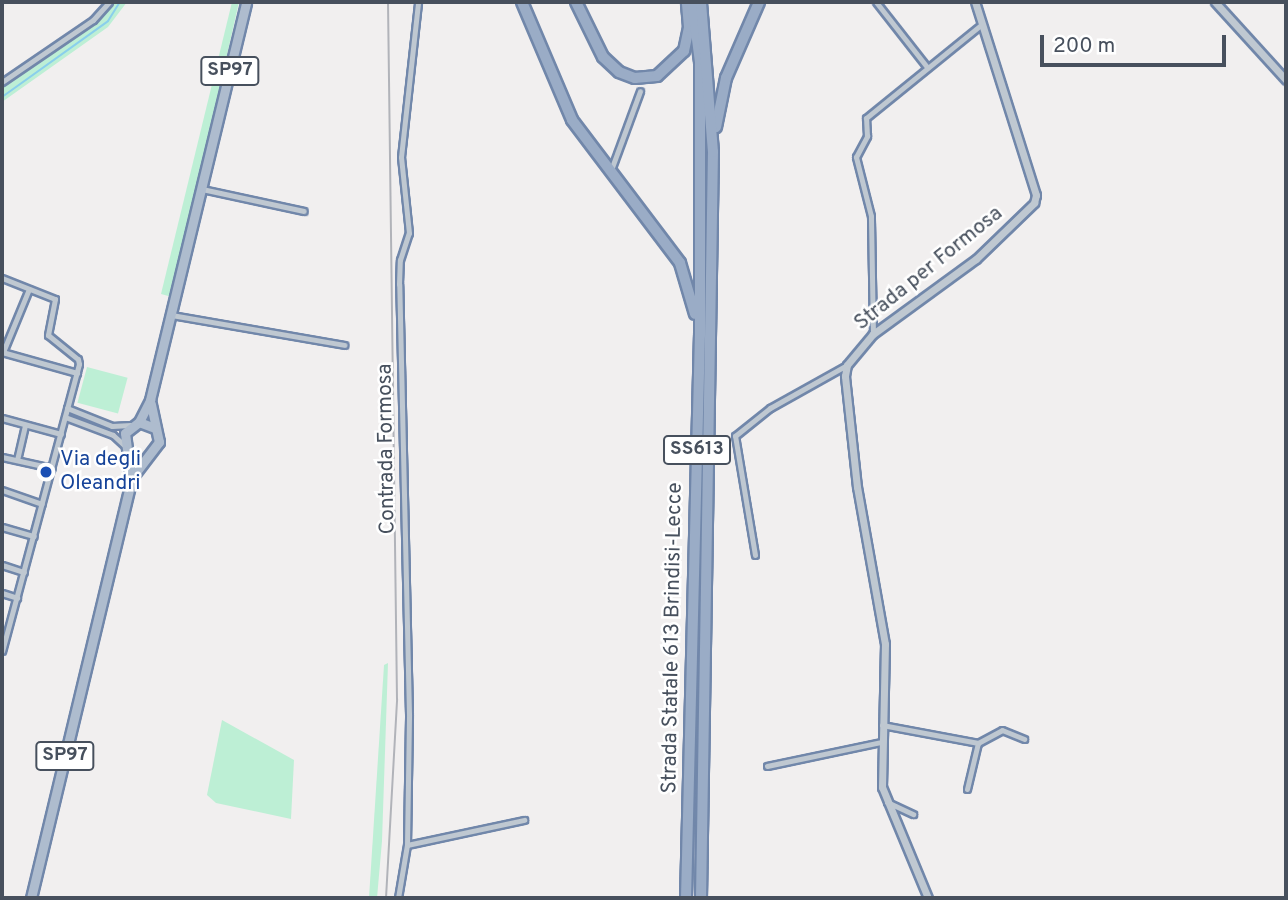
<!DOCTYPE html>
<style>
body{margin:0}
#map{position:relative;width:1288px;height:900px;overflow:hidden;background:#f1efef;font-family:Overpass,sans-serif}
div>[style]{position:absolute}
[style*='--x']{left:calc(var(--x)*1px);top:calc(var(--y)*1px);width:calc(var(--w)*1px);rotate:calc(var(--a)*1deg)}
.green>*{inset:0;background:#bdefd5;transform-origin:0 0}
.stream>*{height:2px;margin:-1px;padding:0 1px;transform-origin:1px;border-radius:1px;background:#8acfec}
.roads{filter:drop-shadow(2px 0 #7187aa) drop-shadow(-2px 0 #7187aa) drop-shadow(0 2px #7187aa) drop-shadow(0 -2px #7187aa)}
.minor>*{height:5px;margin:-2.5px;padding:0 2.5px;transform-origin:2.5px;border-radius:2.5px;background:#bfc8d1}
.tertiary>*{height:7px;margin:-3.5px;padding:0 3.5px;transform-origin:3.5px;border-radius:3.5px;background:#bfc8d1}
.primary>*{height:9px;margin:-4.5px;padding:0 4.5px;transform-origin:4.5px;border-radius:4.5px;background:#aebcce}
.trunk>*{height:10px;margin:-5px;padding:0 5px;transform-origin:5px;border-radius:5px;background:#9aacc6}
.rail>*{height:2px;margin:-1px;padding:0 1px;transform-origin:1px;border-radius:1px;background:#b1b3b9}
.dots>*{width:19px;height:19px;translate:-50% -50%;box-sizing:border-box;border:4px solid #fff;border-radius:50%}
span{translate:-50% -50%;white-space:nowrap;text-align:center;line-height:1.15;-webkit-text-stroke:5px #fff;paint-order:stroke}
.shield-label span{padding:2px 5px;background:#fff;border:2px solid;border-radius:5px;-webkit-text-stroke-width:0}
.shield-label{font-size:19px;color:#47505d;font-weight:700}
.street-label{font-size:21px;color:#47505d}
.transit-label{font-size:21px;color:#164399}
.left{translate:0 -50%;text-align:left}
.frame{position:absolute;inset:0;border:4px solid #47505d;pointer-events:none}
.scale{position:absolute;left:1040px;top:35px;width:186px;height:32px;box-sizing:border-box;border:4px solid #47505d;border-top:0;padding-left:9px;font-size:21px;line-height:24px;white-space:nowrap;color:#47505d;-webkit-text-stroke:5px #fff;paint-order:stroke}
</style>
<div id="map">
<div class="green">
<i style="clip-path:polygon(112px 2px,127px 2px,108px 27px,2px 102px,2px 86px,94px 21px)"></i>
<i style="clip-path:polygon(232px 2px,239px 2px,172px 297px,161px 294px)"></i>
<i style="left:87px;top:367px;width:42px;height:37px;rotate:15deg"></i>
<i style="clip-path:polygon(388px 663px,382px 841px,377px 898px,369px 898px,384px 665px)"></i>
<i style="clip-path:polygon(222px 720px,294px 760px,291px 819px,216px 803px,207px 795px)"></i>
</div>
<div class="stream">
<i style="--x:2;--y:97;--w:130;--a:-35.6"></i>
<i style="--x:108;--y:21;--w:22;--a:-58"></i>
</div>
<div class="roads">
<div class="minor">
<i style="--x:876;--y:2;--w:83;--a:51.9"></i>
<i style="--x:2;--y:82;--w:110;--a:-34.3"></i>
<i style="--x:93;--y:20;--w:24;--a:-48"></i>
<i style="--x:611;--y:170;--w:84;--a:-69.8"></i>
<i style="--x:202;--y:189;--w:104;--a:12.2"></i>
<i style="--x:2;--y:278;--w:57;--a:21.6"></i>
<i style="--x:55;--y:299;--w:37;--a:101"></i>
<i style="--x:48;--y:335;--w:38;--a:39"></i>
<i style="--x:78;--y:359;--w:5;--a:79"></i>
<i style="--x:79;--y:364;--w:297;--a:105"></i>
<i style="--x:171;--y:315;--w:176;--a:9.8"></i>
<i style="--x:873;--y:334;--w:118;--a:-91"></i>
<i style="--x:871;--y:216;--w:61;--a:-104.3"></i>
<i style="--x:856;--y:157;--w:24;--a:-62"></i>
<i style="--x:867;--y:136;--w:18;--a:-93"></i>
<i style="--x:866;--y:118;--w:149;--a:-39"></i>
<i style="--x:2;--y:352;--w:78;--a:15.6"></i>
<i style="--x:3;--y:352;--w:68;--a:-67.6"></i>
<i style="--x:67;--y:408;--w:48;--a:21.8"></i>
<i style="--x:112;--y:426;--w:19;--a:-3"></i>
<i style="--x:65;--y:417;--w:51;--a:20.6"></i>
<i style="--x:113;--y:435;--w:15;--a:42"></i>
<i style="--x:2;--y:418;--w:61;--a:15.2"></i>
<i style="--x:2;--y:457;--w:51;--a:12.4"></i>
<i style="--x:17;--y:460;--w:36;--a:-77"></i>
<i style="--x:2;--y:490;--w:42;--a:19.3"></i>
<i style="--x:2;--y:527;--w:33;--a:16"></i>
<i style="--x:755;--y:555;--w:121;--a:-99.5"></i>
<i style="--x:735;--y:436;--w:45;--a:-38.7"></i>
<i style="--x:770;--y:408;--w:88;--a:-29.2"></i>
<i style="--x:2;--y:565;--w:23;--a:18"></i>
<i style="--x:2;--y:593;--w:16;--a:18"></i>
<i style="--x:882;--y:725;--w:98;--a:10.6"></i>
<i style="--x:978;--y:743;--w:27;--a:-28"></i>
<i style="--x:1002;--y:730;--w:24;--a:22"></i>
<i style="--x:767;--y:766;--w:116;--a:-11.9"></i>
<i style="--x:967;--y:789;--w:47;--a:-76.6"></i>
<i style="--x:887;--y:802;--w:29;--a:25"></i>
<i style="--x:407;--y:845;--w:120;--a:-12.1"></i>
<i style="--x:398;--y:898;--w:54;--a:-80.4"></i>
<i style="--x:407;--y:845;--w:131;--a:-89.1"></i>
<i style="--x:409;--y:714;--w:430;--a:-91.3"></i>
<i style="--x:399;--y:284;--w:24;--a:-88"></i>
<i style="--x:400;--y:260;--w:28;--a:-72"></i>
<i style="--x:409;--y:233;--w:76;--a:-96"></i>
<i style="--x:401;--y:157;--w:156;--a:-83.7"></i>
</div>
<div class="tertiary">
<i style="--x:1215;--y:2;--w:105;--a:47.7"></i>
<i style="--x:928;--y:898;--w:120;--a:-112.5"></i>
<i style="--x:882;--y:787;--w:143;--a:-88.8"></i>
<i style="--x:885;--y:644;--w:159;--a:-100.1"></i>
<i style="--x:857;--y:487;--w:112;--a:-96.2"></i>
<i style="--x:845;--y:376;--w:11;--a:-80"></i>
<i style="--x:847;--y:365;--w:40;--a:-50"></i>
<i style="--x:873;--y:334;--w:127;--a:-36.1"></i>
<i style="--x:976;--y:259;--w:81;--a:-44"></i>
<i style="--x:1034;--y:203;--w:8;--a:-76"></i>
<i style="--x:1036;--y:195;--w:202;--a:-107.5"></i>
</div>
<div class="primary">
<i style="--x:139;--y:422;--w:25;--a:-63"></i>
<i style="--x:150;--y:400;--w:409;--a:-76.4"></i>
<i style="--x:133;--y:476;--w:43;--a:-52.6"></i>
<i style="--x:159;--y:442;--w:39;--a:-102"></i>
<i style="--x:31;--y:898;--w:429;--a:-76.5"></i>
<i style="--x:131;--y:481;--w:48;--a:-97.1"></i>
<i style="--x:125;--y:433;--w:18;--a:-38"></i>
<i style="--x:139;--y:422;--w:17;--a:21"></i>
</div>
<div class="trunk">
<i style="--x:522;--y:2;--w:128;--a:67"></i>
<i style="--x:572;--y:120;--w:179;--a:52.9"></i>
<i style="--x:680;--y:263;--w:53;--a:73.6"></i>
<i style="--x:576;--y:2;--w:61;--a:63.9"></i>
<i style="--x:603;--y:57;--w:22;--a:43"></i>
<i style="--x:619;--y:72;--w:17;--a:21"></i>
<i style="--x:635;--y:78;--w:22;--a:-5"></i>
<i style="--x:657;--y:76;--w:37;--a:-43"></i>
<i style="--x:684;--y:51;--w:25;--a:-78"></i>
<i style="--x:689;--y:27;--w:25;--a:-95"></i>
<i style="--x:716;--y:127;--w:50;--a:-78.5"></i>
<i style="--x:726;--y:78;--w:83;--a:-66.5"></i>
<i style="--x:686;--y:898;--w:563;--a:-88.58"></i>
<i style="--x:700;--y:335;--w:273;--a:-90"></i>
<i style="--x:700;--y:62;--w:61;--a:-97.6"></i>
<i style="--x:701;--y:898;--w:746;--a:-89.08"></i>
<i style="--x:713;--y:152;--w:150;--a:-94.6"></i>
</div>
</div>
<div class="rail">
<i style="--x:386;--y:898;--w:199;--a:-86.8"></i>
<i style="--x:397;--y:699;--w:697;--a:-90.74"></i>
</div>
<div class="dots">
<i style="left:46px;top:472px;background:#1a4fb4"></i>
</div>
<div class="shield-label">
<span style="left:230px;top:71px">SP97</span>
<span style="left:697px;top:450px">SS613</span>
<span style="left:65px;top:756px">SP97</span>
</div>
<div class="street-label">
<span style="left:929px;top:269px;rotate:-39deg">Strada per Formosa</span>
<span style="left:387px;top:449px;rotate:-91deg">Contrada Formosa</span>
<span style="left:673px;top:638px;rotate:-89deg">Strada Statale 613 Brindisi-Lecce</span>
</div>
<div class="transit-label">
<span class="left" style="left:60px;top:472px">Via degli<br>Oleandri</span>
</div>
<div class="frame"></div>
<div class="scale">200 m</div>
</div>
